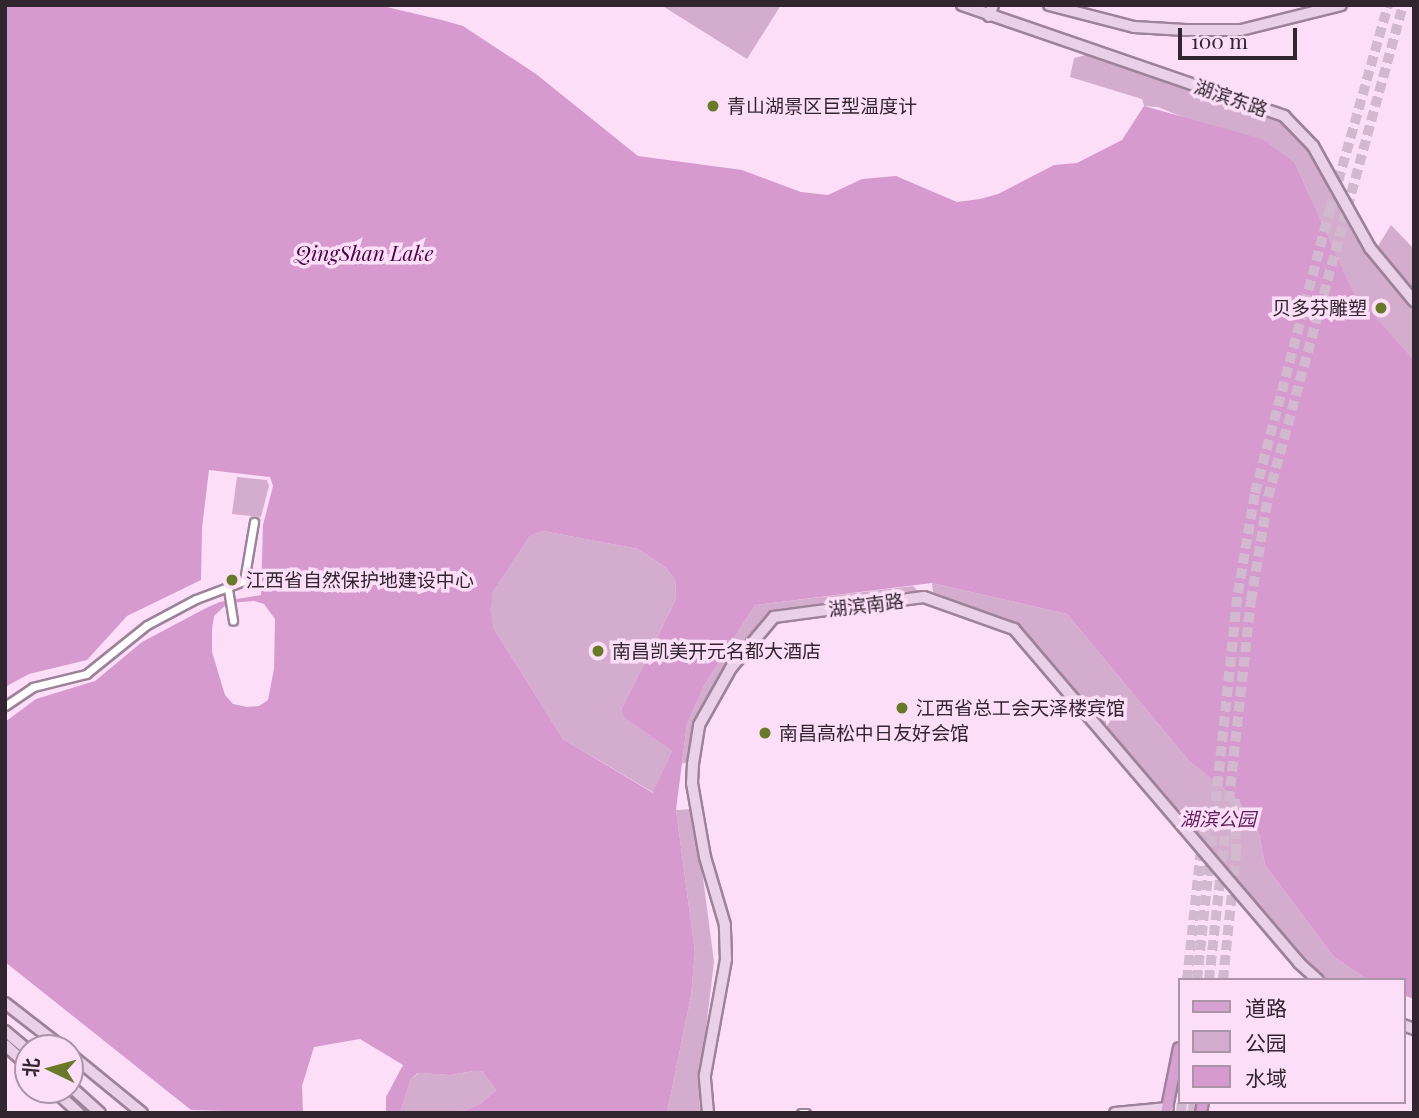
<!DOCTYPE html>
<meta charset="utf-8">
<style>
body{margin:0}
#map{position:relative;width:1419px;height:1118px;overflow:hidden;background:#fcdef8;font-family:"Playfair Display","Noto Sans SC",serif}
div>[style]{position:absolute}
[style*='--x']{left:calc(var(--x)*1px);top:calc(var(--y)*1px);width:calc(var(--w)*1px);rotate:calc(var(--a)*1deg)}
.green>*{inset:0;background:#d4acce}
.water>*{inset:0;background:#d69acf}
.primary-tunnel>*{height:10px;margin-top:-5px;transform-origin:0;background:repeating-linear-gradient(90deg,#d3b9d0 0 10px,transparent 0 15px)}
.roads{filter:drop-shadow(2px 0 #9d8299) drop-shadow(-2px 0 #9d8299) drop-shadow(0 2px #9d8299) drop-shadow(0 -2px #9d8299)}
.street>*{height:7px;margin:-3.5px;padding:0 3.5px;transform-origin:3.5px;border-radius:3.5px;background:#fff}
.secondary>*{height:10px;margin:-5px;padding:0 5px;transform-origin:5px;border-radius:5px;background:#ead0e8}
.primary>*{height:10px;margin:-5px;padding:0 5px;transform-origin:5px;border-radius:5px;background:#d6a0d1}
.dots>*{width:19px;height:19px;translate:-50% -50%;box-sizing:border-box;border:4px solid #fcdef8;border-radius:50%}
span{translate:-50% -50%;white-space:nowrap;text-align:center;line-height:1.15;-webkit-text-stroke:7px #fcdef8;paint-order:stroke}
.street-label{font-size:19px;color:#31262f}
.poi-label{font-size:19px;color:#31262f}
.left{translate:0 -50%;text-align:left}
.right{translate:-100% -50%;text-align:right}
.park-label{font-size:19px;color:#601b5c;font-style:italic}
.water-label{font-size:21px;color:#4a0046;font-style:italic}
.frame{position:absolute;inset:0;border:7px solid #31262f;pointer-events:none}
.legend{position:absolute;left:1178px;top:978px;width:228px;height:126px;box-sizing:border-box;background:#fcdef8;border:2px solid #ab94a8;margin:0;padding:9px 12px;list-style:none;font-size:21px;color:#31262f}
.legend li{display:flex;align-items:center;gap:14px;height:35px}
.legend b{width:35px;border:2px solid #ab94a8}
.north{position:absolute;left:14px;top:1034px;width:70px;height:70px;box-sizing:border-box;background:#fcdef8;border:2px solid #ab94a8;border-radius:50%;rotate:275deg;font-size:19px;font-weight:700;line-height:28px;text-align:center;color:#31262f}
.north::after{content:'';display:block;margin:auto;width:24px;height:32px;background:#687a29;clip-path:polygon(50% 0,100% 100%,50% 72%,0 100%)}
.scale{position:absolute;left:1178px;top:28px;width:119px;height:32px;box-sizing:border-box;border:4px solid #31262f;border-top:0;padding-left:9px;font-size:21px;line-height:24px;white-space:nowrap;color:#31262f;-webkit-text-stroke:5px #fcdef8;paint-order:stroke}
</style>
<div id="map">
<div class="green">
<i style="clip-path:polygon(661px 5px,781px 5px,747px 59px)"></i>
<i style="clip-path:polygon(1090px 54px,1266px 113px,1287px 123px,1314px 152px,1352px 231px,1414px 311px,1414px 360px,1353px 293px,1295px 163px,1158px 107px,1144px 106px,1142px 99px,1070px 77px,1074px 58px)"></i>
<i style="clip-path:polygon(1391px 225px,1414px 249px,1414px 293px,1379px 252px,1378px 246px)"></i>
<i style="clip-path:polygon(237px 477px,267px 480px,269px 486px,261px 517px,232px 514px)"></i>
<i style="clip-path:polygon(543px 531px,638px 549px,665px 567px,675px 579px,676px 599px,621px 710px,626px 718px,672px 751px,654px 793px,563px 739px,494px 629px,489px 610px,493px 592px,530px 536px)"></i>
<i style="clip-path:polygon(932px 583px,1067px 614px,1189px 761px,1239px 801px,1259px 834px,1265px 865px,1333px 956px,1367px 980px,1326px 980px,1310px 965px,1015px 625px,933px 592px)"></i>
<i style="clip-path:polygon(913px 586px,924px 597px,774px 617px,758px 632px,699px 724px,693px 764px,682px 763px,687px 724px,705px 684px,755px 605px)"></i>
<i style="clip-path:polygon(694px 809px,714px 962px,699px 1087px,700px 1113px,667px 1113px,691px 996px,695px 952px,676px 810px)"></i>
<i style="clip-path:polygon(474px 1071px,482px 1071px,496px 1090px,480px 1104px,458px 1113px,400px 1113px,411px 1079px,419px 1073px,450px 1075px)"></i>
</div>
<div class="water">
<i style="clip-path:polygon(evenodd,5px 5px,378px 5px,442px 20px,463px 26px,536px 74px,638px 156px,742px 170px,801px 192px,828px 195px,862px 179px,896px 176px,957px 202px,980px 199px,998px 194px,1054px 165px,1077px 163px,1122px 140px,1144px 106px,1262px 139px,1295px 163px,1353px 292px,1414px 360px,1414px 999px,1403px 995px,1403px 980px,1367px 980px,1333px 956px,1265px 865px,1259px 834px,1239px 801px,1189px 761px,1067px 614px,932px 583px,755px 605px,705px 684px,687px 724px,676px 810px,695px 952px,691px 996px,667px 1113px,458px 1113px,480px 1104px,496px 1090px,482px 1071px,474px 1071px,450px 1075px,418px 1073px,411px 1079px,400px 1113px,386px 1113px,386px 1097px,403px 1065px,360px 1039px,314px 1047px,302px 1086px,303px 1113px,191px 1110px,5px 962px,5px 722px,36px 699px,95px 681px,142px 642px,208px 607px,220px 602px,261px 595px,263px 525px,273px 486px,270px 477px,209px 470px,202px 528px,201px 580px,127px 616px,87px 660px,29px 674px,5px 687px,5px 5px,543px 531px,638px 549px,665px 567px,675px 579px,676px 599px,621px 710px,625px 718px,672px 751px,653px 793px,563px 739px,494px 629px,490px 610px,493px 592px,530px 536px,543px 531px,5px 5px,254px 601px,264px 604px,275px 619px,274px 669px,268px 700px,259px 706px,247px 707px,233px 704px,225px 695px,212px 652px,212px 630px,214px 616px,228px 603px,254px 601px)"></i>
</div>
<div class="primary-tunnel">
<i style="--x:1187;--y:980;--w:131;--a:-83.9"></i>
<i style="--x:1201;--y:850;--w:39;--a:-80"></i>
<i style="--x:1197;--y:980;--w:389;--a:-84"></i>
<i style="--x:1238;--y:593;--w:101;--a:-80.4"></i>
<i style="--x:1255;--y:493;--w:293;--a:-75.2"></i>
<i style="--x:1330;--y:210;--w:213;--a:-74.2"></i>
<i style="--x:1209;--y:980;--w:381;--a:-83.7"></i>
<i style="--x:1251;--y:601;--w:105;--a:-80.7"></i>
<i style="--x:1268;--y:497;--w:510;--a:-74.66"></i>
<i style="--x:1223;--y:980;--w:127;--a:-84.1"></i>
<i style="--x:1236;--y:854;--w:60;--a:-91"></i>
<i style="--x:1181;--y:1113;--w:11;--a:-85"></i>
<i style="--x:1192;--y:1113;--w:11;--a:-80"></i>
</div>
<div class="roads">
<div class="street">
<i style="--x:228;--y:589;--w:32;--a:81"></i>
<i style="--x:5;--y:706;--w:34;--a:-34"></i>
<i style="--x:33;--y:687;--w:55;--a:-13.8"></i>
<i style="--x:86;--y:674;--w:78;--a:-38.8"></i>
<i style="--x:147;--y:625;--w:55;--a:-28"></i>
<i style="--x:196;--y:599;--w:51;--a:-20.6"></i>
<i style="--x:244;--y:581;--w:60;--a:-80.4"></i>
<i style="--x:801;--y:1113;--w:5;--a:0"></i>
</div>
<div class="secondary">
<i style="--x:962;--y:5;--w:341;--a:19"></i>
<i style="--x:1284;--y:116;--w:42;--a:46"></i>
<i style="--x:1313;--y:146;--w:117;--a:60.8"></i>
<i style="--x:1370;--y:248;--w:69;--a:50.3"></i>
<i style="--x:1049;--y:5;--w:88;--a:14.5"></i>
<i style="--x:1134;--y:27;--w:51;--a:3.4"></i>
<i style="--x:1185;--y:30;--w:56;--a:0"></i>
<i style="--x:1241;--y:30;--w:103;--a:-14"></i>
<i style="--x:989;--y:16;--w:12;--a:-70"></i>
<i style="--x:5;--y:1003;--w:73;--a:37.8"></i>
<i style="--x:1403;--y:1025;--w:12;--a:20"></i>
<i style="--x:5;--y:1031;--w:30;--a:40"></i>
<i style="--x:5;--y:1045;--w:31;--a:42"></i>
<i style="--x:70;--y:1054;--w:93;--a:39.3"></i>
<i style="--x:70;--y:1086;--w:40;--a:42"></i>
<i style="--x:54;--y:1090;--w:34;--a:43"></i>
<i style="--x:708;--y:1113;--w:38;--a:-95"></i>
<i style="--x:705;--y:1075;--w:118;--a:-79.7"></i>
<i style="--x:726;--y:959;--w:34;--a:-92"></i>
<i style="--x:725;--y:925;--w:71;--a:-106.4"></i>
<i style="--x:705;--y:857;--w:75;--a:-100"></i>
<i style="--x:692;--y:783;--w:19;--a:-87"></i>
<i style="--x:693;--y:764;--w:39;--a:-81"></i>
<i style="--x:699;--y:725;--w:65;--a:-60.7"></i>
<i style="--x:731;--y:668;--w:67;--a:-49.9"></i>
<i style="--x:774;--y:617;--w:151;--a:-7.6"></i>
<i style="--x:924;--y:597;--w:96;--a:19.6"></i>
<i style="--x:1014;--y:629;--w:439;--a:49.5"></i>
<i style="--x:1299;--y:963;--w:25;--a:42"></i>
<i style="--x:1115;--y:1113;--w:53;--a:-5.4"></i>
</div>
<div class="primary">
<i style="--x:1166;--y:1113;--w:66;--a:-78.7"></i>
<i style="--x:1201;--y:1113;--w:11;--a:-80"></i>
</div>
</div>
<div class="dots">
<i style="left:713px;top:106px;background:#687a29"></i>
<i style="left:1381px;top:308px;background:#687a29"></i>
<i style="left:232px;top:580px;background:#687a29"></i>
<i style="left:598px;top:651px;background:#687a29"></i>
<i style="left:902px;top:708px;background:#687a29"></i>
<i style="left:765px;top:733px;background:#687a29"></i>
</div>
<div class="street-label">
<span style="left:1231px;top:98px;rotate:19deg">湖滨东路</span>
<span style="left:866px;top:605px;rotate:-7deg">湖滨南路</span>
</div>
<div class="poi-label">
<span class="left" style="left:727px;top:106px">青山湖景区巨型温度计</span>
<span class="right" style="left:1367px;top:308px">贝多芬雕塑</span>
<span class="left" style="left:246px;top:580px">江西省自然保护地建设中心</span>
<span class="left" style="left:612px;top:651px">南昌凯美开元名都大酒店</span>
<span class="left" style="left:916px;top:708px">江西省总工会天泽楼宾馆</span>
<span class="left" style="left:779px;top:733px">南昌高松中日友好会馆</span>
</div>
<div class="park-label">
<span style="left:1218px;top:819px">湖滨公园</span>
</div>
<div class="water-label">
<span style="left:364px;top:252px">QingShan Lake</span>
</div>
<div class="frame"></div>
<ul class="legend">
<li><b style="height:9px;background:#d6a0d1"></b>道路</li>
<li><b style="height:19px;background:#d4acce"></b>公园</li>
<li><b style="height:19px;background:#d69acf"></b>水域</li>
</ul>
<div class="north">北</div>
<div class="scale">100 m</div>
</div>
